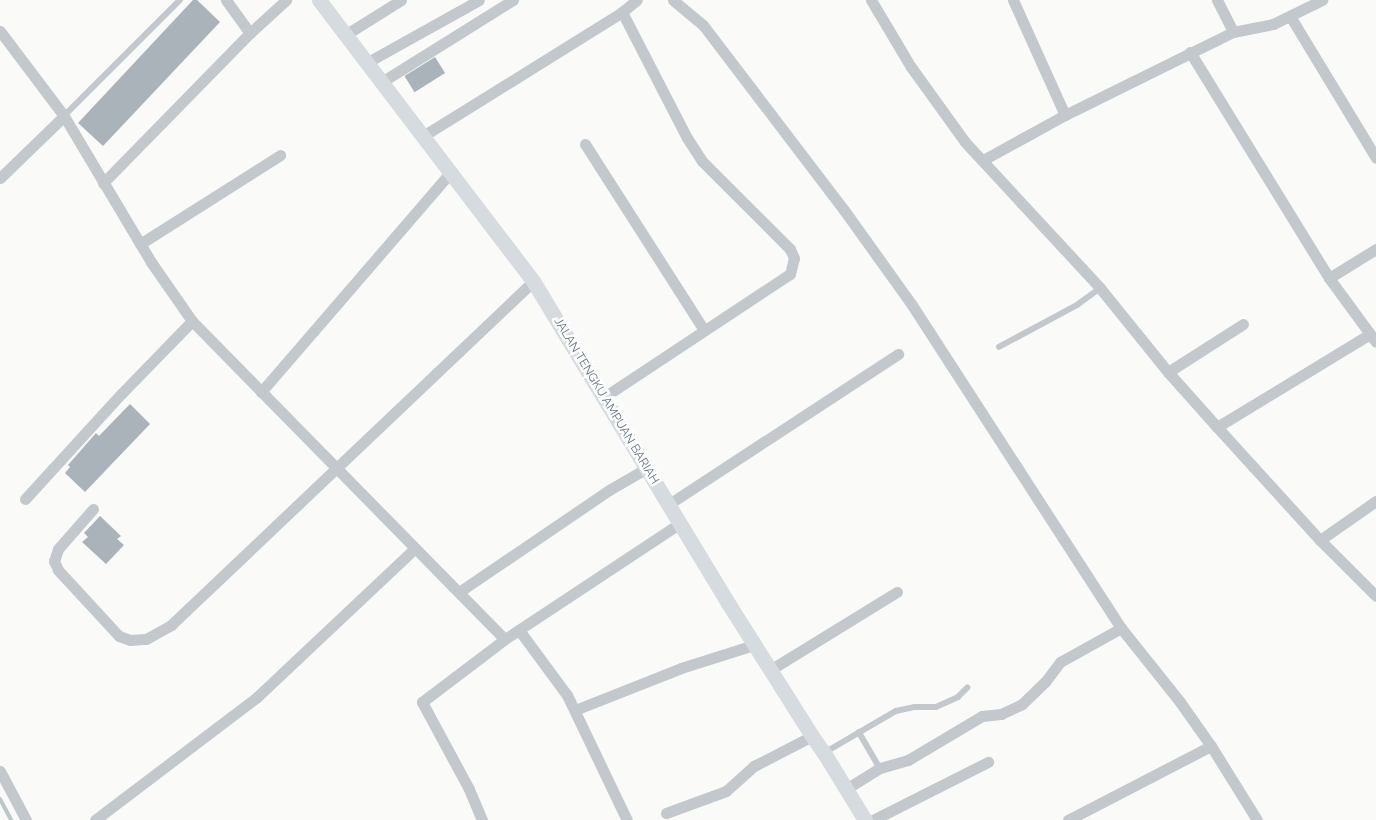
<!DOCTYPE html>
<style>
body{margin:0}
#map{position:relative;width:1376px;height:820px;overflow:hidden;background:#fafaf8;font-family:Raleway,sans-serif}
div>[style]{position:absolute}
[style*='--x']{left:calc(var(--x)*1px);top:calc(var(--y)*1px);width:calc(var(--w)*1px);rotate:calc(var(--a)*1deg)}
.stream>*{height:4px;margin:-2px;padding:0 2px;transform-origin:2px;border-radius:2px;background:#bbc7cb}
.building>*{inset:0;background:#aab3b9;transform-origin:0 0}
.lane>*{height:5.5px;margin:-2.75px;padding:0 2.75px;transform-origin:2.75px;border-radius:2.75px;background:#c3c8cc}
.street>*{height:11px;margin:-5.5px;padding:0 5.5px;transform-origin:5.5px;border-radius:5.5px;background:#c3c8cc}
.secondary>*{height:15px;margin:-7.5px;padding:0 7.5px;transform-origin:7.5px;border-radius:7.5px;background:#d6dbdf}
span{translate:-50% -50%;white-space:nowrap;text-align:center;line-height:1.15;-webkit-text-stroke:5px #fff;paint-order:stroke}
.street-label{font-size:12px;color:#657683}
</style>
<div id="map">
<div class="stream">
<i style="--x:0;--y:799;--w:24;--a:62"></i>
</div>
<div class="building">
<i style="clip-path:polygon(193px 0,197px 0,220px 22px,103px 146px,78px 123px)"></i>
<i style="left:435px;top:57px;width:19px;height:36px;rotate:58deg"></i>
<i style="clip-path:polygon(130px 404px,150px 424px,85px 492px,65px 473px,70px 467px,68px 465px,96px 433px,99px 436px)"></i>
<i style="clip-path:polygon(100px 516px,121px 536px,117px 539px,124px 545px,106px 564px,82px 542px,88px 537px,84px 533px)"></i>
</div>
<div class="lane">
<i style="--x:64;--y:116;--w:164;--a:-45"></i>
<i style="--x:999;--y:347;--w:89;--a:-28.3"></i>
<i style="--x:1077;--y:305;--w:29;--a:-36"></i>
<i style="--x:859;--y:732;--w:42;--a:59.7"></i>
<i style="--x:824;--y:753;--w:83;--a:-30.3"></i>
<i style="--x:896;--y:711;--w:19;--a:-12"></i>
<i style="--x:915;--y:707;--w:21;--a:0"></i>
<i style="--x:936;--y:707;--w:24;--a:-24"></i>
<i style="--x:958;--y:697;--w:13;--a:-45"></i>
</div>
<div class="street">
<i style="--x:226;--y:0;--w:41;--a:54"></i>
<i style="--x:673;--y:0;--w:39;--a:40"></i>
<i style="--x:703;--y:25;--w:233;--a:52.7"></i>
<i style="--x:844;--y:210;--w:117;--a:54.4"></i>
<i style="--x:912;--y:305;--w:385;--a:57.1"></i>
<i style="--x:1121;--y:628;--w:95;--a:51.4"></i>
<i style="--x:1180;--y:702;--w:54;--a:54.8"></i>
<i style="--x:1211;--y:746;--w:87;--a:58.1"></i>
<i style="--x:871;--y:0;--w:78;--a:59.2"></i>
<i style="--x:911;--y:67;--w:92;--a:54.2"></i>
<i style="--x:965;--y:142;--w:199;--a:47.2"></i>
<i style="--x:1100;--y:288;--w:108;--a:51"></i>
<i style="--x:1168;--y:372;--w:74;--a:48.3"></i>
<i style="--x:1217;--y:427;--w:153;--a:47.7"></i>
<i style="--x:1320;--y:540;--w:79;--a:45"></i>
<i style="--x:1013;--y:0;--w:126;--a:65.7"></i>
<i style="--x:1217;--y:0;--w:36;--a:63"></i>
<i style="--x:1290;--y:16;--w:166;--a:58.8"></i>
<i style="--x:0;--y:31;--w:106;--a:53"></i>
<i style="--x:64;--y:116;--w:170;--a:59.2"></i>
<i style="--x:151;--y:262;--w:72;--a:55.2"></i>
<i style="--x:192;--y:321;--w:446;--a:45.5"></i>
<i style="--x:345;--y:35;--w:66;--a:-32"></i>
<i style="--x:1190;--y:52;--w:265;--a:58.4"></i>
<i style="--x:1329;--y:278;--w:79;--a:53.7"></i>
<i style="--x:366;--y:63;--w:129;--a:-29.1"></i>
<i style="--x:380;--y:83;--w:157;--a:-32"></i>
<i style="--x:423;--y:136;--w:234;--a:-31.9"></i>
<i style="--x:622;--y:12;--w:19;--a:-39"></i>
<i style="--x:585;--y:144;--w:221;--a:57.4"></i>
<i style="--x:983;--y:160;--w:94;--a:-28.8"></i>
<i style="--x:1065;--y:115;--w:187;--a:-26.3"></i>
<i style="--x:1233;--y:32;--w:41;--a:-11.3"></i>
<i style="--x:1273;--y:24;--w:55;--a:-26.1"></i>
<i style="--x:0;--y:178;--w:89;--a:-44.1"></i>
<i style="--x:103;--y:183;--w:210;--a:-45.6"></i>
<i style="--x:250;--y:33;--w:49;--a:-42.5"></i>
<i style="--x:140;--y:244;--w:166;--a:-32.4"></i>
<i style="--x:1329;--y:278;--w:55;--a:-31.7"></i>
<i style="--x:1168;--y:372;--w:89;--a:-32.6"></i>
<i style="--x:261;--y:392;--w:291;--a:-49.2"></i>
<i style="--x:604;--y:397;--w:223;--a:-33.5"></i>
<i style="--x:790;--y:274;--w:16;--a:-76"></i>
<i style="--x:794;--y:258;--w:10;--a:-114"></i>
<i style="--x:790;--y:249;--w:124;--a:-135"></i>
<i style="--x:702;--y:161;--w:27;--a:-123"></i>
<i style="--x:687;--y:138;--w:142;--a:-117.3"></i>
<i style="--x:1217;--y:427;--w:179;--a:-31.3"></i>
<i style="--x:25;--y:499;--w:142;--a:-47.6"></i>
<i style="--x:121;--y:394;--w:102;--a:-45.8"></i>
<i style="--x:669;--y:504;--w:274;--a:-33.2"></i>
<i style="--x:93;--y:509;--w:53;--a:131.2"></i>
<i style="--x:58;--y:549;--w:13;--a:108"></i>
<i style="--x:54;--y:561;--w:10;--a:66"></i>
<i style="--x:58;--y:570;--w:90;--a:47.3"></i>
<i style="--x:119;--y:636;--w:12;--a:20"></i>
<i style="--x:130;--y:640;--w:16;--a:-4"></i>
<i style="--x:146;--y:639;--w:29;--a:-29"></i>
<i style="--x:171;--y:625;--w:499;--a:-43.5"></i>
<i style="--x:1320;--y:540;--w:68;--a:-34.9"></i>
<i style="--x:459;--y:592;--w:181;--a:-34.2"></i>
<i style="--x:609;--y:490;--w:44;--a:-30.1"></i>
<i style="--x:519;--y:630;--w:81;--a:53.6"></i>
<i style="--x:567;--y:695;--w:139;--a:64.4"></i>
<i style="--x:770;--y:670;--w:149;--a:-31.6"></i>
<i style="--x:575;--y:710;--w:114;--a:-21.6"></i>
<i style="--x:681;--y:668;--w:77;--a:-17.5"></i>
<i style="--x:0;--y:771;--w:55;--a:62"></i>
<i style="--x:846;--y:789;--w:40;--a:-32"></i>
<i style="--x:880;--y:768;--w:29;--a:-16"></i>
<i style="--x:908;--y:760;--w:86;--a:-30.7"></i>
<i style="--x:982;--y:716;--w:19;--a:-6"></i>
<i style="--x:1001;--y:714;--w:23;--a:-25"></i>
<i style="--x:1022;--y:704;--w:32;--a:-44"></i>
<i style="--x:1045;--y:682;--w:25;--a:-53"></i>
<i style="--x:1060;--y:662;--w:70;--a:-29.1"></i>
<i style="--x:666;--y:813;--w:64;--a:-20.1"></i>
<i style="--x:726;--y:791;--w:38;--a:-42"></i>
<i style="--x:754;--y:766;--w:65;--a:-27.3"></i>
<i style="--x:95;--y:820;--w:203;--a:-37.2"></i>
<i style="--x:257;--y:697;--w:217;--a:-43.3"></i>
<i style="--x:482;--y:820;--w:34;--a:-113"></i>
<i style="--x:469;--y:789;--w:99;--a:-118.4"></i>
<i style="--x:422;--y:702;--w:104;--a:-37.2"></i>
<i style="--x:505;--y:639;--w:210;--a:-33.5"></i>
<i style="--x:873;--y:820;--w:129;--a:-26.8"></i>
<i style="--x:1068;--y:820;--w:161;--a:-27.4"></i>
</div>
<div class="secondary">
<i style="--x:319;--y:0;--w:353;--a:52.7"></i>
<i style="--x:533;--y:281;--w:376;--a:58.8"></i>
<i style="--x:728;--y:603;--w:157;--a:57.7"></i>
<i style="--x:812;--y:736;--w:21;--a:55"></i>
<i style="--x:824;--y:753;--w:79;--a:58.5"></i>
</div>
<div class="street-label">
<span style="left:606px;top:401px;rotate:59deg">JALAN TENGKU AMPUAN BARIAH</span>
</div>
</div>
